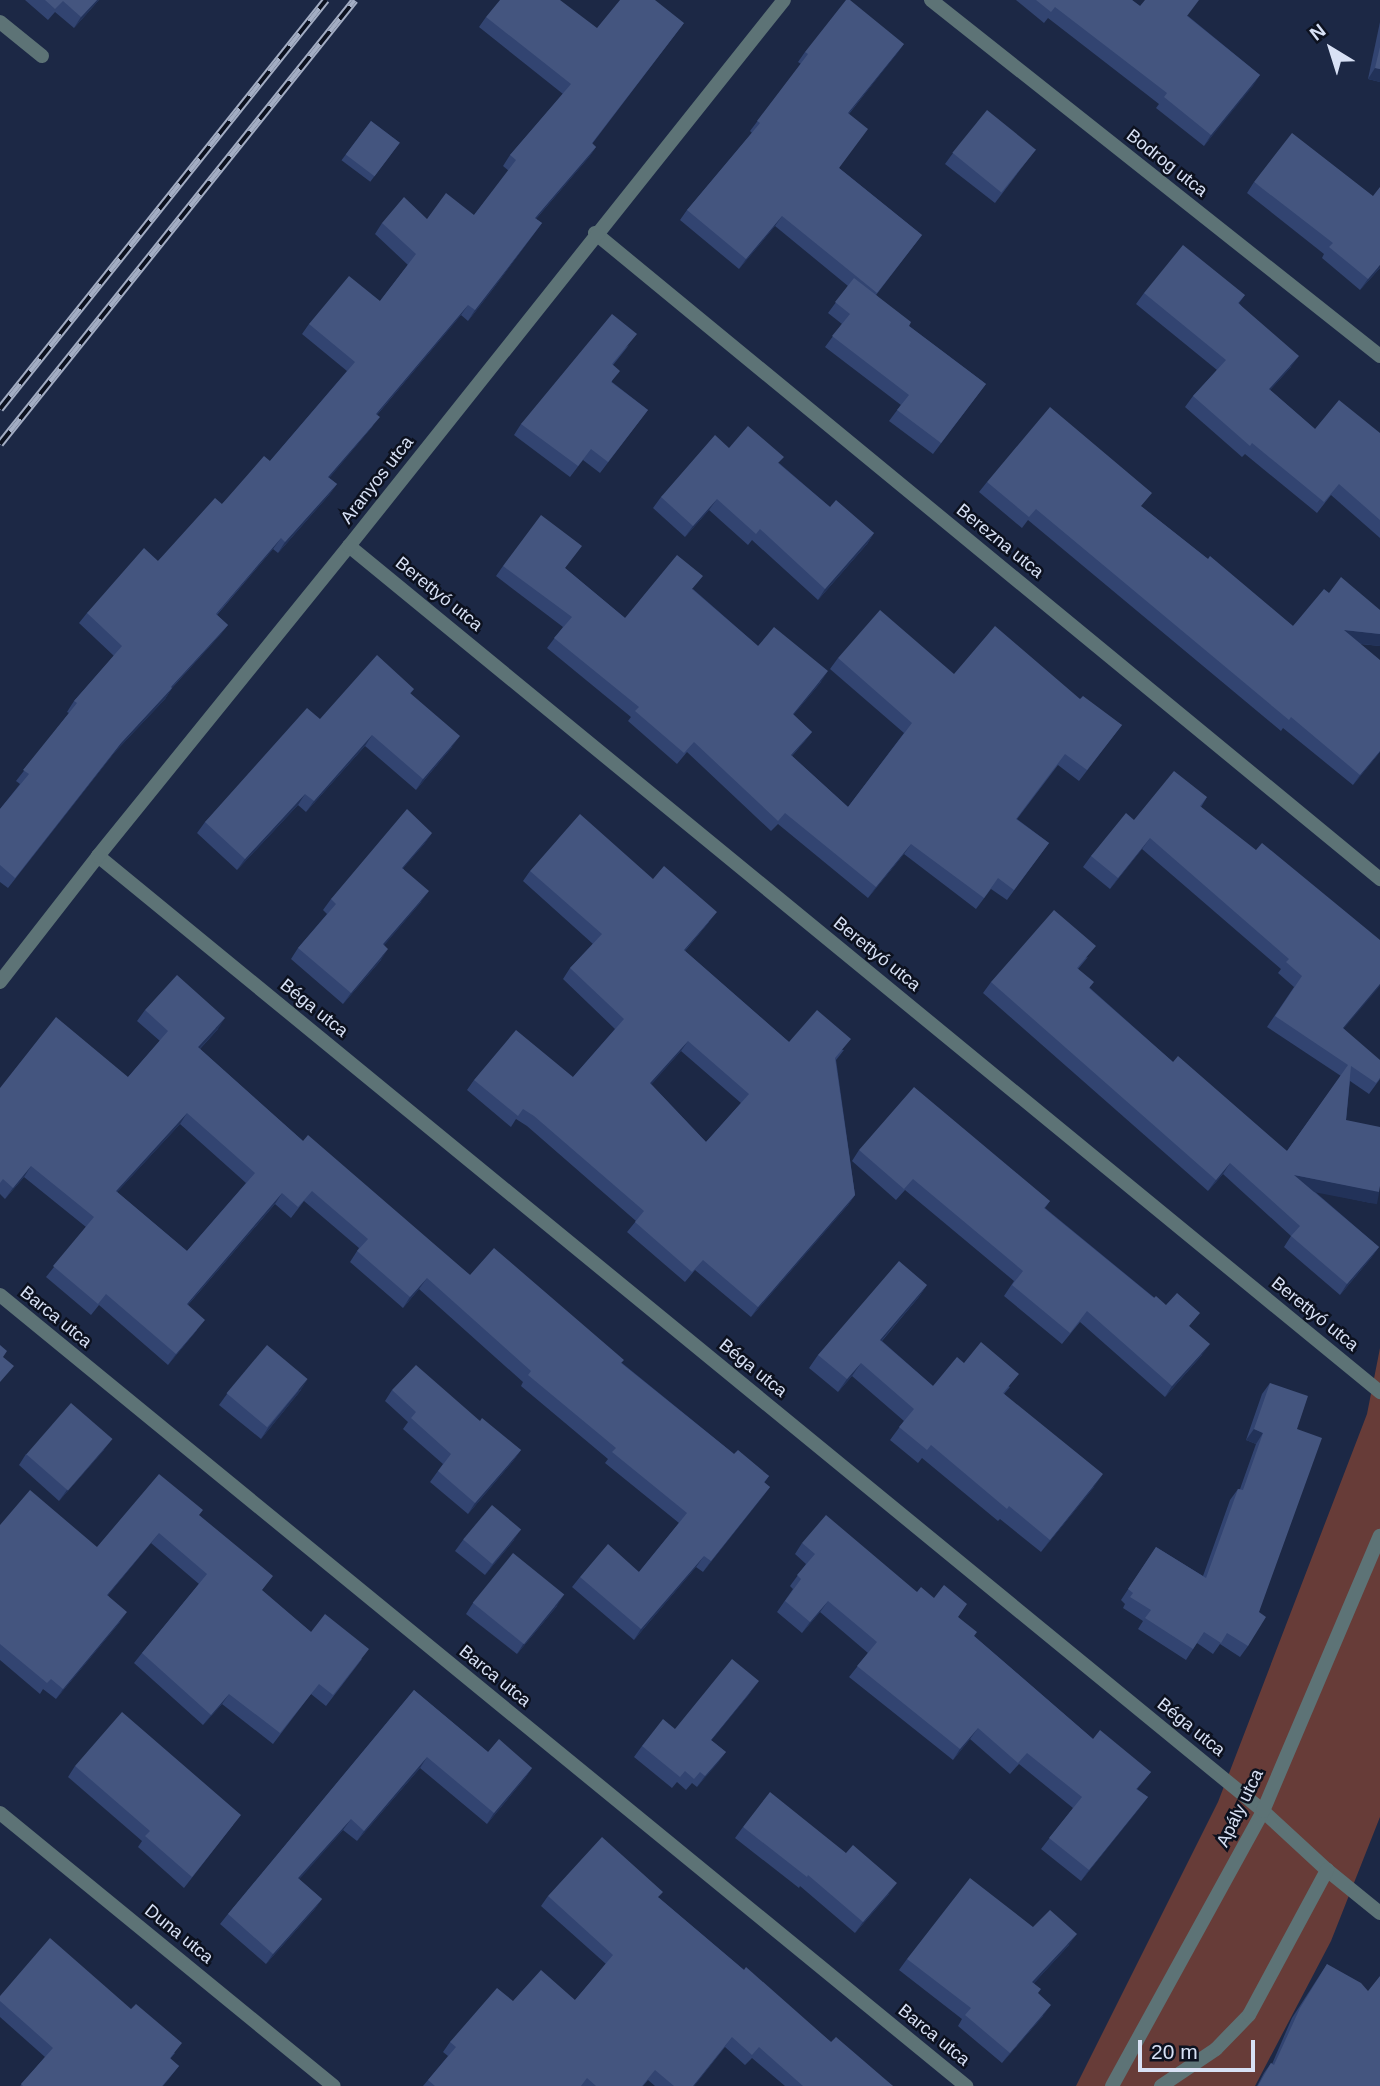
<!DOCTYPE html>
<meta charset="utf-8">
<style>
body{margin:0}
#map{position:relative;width:1380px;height:2086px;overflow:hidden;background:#1c2845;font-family:Arial,sans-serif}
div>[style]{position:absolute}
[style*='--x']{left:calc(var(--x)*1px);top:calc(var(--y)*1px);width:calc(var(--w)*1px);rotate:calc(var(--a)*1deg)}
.green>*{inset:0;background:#673c38}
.minor>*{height:14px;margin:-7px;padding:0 7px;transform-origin:7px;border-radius:7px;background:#5d7376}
.rail>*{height:8px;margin-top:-4px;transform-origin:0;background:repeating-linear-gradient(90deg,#0c111f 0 16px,#a3adc3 0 32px);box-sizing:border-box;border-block:2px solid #a3adc3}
.wall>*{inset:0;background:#324471;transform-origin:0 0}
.shaded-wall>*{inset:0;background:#223259;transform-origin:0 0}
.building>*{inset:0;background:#44557f;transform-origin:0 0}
span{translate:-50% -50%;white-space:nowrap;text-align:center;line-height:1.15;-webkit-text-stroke:5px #0c111f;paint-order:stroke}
.street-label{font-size:18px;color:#d8e1f5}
.north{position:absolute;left:1296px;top:14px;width:70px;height:70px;-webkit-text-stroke:5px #0c111f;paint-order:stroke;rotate:322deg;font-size:19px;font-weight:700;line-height:28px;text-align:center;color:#d8e1f5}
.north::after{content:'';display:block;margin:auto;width:24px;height:32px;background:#d8e1f5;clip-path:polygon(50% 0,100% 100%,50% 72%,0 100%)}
.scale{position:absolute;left:1138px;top:2040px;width:117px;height:32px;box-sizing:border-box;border:4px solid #d8e1f5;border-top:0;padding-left:9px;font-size:21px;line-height:24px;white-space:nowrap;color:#d8e1f5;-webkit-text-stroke:5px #0c111f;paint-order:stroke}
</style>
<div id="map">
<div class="green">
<i style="clip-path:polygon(1380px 1348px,1380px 1817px,1331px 1941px,1255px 2086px,1076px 2086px,1218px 1802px,1367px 1414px)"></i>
</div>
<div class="minor">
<i style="--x:931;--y:0;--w:573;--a:38.41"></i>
<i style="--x:0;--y:22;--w:54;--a:39"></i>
<i style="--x:595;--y:233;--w:1017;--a:39.45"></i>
<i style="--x:349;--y:546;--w:1334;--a:39.37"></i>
<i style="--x:98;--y:856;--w:1506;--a:39.34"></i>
<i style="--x:1263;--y:1811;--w:87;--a:42.7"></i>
<i style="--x:1327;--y:1870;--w:68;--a:39.1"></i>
<i style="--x:0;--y:982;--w:160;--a:-52.1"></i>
<i style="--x:98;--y:856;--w:399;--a:-51"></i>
<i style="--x:349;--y:546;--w:698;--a:-51.46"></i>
<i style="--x:0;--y:1295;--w:1249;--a:39.31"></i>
<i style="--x:0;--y:1813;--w:431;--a:39.3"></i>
<i style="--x:1112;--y:2086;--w:314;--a:-61.2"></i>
<i style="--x:1263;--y:1811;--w:299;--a:-67"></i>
<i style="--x:1161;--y:2086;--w:66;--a:-33.9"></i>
<i style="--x:1216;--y:2049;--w:47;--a:-45.9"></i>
<i style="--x:1249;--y:2015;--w:165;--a:-61.7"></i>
</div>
<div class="rail">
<i style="--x:0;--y:409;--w:523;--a:-51.44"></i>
<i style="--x:0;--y:444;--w:568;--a:-51.36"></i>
</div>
<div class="wall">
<i style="clip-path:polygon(25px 0,99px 0,74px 28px,55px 12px,48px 20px)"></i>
<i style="clip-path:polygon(1016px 0,1132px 0,1140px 6px,1188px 16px,1260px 75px,1204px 146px,1156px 108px,1159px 104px,1048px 18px,1044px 23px)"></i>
<i style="clip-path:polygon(486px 17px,597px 28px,684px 23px,592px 144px,596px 147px,589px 157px,536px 219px,542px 223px,493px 289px,468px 321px,461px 315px,377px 415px,372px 427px,329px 478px,337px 484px,329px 495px,278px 553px,273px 549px,217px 615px,228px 625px,220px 635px,172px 688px,165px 699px,114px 753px,8px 888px,0 882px,0 809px,20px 784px,16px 781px,69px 713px,67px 712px,74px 701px,114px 656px,79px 623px,87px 613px,158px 561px,270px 461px,347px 371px,302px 334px,309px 324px,380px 301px,408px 265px,375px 234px,382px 223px,474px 215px,509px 171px,503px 166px,510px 155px,563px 94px,479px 27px)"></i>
<i style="clip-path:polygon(1380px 22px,1380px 82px,1368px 79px)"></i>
<i style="clip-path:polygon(904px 44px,849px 114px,839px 168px,922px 235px,876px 295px,909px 326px,986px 384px,933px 454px,889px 421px,901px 405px,825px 347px,842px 324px,828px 313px,848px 286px,775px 226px,739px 269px,680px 220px,687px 210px,752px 133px,750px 131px,801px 64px,798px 62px,805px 52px)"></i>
<i style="left:371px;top:121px;width:36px;height:49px;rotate:37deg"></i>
<i style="clip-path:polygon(1036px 149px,995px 203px,945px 164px,953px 153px)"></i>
<i style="clip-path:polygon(1254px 182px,1380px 268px,1360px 290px,1322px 258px,1324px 254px,1247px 193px)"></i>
<i style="clip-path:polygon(1144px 293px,1245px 295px,1239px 303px,1291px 367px,1270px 390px,1315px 429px,1380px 433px,1380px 538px,1331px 495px,1317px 513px,1245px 454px,1242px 457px,1185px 407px,1193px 396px,1217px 370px,1136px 304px)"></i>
<i style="clip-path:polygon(629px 345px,613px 365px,612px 382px,648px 410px,600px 473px,583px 460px,570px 477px,514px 435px,521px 424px)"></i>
<i style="clip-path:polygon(729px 448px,779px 463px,830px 507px,874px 533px,867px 544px,818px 600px,752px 540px,748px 545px,709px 510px,685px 537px,653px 508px,661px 497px)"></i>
<i style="clip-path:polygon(987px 482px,1142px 507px,1293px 626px,1329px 593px,1380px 610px,1380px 646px,1360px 644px,1380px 752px,1353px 785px,1283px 728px,1281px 731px,1028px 520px,1022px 528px,979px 492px)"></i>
<i style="clip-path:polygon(503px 566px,565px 568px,625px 618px,693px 589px,758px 646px,821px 682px,793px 715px,812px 732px,804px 742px,792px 756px,848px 807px,904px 733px,830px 669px,838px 658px,954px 674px,1080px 699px,1122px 725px,1079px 781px,1058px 765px,1017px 819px,1049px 843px,1007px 900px,991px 889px,976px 909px,904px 854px,868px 898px,778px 824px,771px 831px,687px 752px,677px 764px,628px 721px,631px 717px,547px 648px,563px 627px,496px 576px)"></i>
<i style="clip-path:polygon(414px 689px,410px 694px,452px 747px,416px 790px,365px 746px,306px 812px,298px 805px,237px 870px,197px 833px,205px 822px,320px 719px)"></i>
<i style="clip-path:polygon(1207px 797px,1201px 807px,1344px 1029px,1380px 1079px,1369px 1094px,1350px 1081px,1346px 1120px,1371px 1203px,1314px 1191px,1379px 1247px,1371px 1258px,1340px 1295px,1284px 1247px,1291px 1236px,1223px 1174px,1208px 1191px,983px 993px,991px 982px,1088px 957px,1078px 969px,1090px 988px,1173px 1062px,1287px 1151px,1341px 1076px,1267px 1027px,1294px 987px,1278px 973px,1281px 969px,1142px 849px,1110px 889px,1083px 867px,1091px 856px,1134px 820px)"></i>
<i style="clip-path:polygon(432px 833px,424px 844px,403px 868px,421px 902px,384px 945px,381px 960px,343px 1004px,291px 959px,298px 948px,327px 914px,323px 910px,331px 899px)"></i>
<i style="clip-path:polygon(evenodd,530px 871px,653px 879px,709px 922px,685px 951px,789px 1042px,844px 1050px,836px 1060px,855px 1195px,848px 1205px,751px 1317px,695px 1270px,685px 1282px,627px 1232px,636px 1221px,527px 1126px,516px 1119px,511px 1127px,467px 1090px,474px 1080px,573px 1077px,615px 1029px,563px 979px,570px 968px,593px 944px,523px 881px,530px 871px,681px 1051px,741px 1103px,706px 1142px,651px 1084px,681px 1051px)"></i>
<i style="clip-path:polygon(evenodd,145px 1010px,218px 1029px,200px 1049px,303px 1141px,470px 1275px,622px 1363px,734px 1454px,769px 1476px,764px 1483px,770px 1487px,703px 1572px,696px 1567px,634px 1640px,572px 1587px,580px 1577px,639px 1572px,679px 1523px,605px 1463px,608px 1459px,521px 1386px,523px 1382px,419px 1289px,403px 1308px,350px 1262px,359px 1248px,304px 1201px,291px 1218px,275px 1204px,188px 1305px,197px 1330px,168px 1365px,99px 1305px,91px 1315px,46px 1277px,86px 1227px,24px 1177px,5px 1199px,0 1194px,0 1088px,128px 1077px,160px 1041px,137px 1021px,145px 1010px,180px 1124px,246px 1183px,187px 1251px,117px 1192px,180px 1124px)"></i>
<i style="clip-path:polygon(859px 1150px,1050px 1201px,1045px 1208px,1190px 1327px,1202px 1355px,1165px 1397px,1080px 1322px,1062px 1344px,1004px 1296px,1014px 1281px,905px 1190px,896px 1200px,852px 1161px)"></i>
<i style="clip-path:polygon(927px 1285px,918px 1298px,882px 1341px,933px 1386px,964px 1363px,1010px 1387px,1004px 1394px,1094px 1487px,1041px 1552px,1000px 1519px,998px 1521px,922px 1458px,918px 1463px,890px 1440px,904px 1421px,852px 1376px,838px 1392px,809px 1368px,818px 1355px)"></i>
<i style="clip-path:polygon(1270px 1383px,1297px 1429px,1259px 1612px,1248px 1646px,1240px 1657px,1220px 1644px,1213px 1654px,1197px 1643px,1186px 1660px,1138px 1629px,1143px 1621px,1123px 1608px,1125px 1604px,1121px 1600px,1156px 1547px,1203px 1576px,1230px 1500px,1238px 1489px,1240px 1489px,1256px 1444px,1246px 1440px,1262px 1394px)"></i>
<i style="clip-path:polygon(301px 1390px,261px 1439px,219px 1405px,227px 1394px)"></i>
<i style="clip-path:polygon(392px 1390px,480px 1421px,521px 1450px,513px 1461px,468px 1514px,430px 1482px,443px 1464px,403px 1429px,408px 1422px,385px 1401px)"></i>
<i style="clip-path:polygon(104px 1450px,59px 1501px,19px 1465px,26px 1454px)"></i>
<i style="clip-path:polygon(200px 1516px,262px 1591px,311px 1632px,362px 1659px,326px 1706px,311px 1694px,273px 1744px,222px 1704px,203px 1725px,134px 1663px,142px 1653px,199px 1584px,151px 1543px,108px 1595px,120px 1622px,56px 1699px,43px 1689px,40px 1694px,0 1660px,0 1525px,97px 1547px)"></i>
<i style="clip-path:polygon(463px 1540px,514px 1540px,485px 1575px,455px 1551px)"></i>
<i style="clip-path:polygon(802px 1543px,917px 1592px,958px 1617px,974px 1636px,1093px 1739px,1151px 1772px,1137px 1789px,1148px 1797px,1081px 1881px,1041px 1849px,1073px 1808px,1019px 1764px,1010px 1774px,970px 1739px,953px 1760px,849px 1677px,868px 1653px,820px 1612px,802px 1633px,777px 1612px,793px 1589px,790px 1586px,806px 1564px,795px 1554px)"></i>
<i style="clip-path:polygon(473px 1603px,557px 1606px,517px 1654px,466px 1614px)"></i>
<i style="clip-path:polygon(414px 1690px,488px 1752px,532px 1768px,525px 1778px,487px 1824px,420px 1768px,357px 1841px,343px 1830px,299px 1879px,322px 1899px,314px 1910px,266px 1964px,220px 1924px,228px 1914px)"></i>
<i style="clip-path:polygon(751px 1692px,711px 1740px,726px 1752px,697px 1787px,692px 1783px,686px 1790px,677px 1782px,672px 1788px,634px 1757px,642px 1746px,675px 1729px)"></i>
<i style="clip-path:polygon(75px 1766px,233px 1825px,184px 1888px,138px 1847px,142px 1841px,68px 1777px)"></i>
<i style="clip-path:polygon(743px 1827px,889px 1894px,855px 1933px,800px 1886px,799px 1888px,735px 1838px)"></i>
<i style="clip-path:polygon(548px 1896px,659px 1898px,744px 1970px,831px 2042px,893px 2086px,785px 2086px,752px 2058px,745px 2065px,725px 2047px,694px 2086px,655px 2086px,648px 2080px,643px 2086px,423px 2086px,448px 2056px,443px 2052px,450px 2042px,513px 2001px,575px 2000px,606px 1964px,541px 1906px)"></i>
<i style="clip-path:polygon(1033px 1927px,1069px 1945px,1034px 1983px,1038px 1994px,1043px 2016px,1002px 2063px,958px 2026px,962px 2019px,899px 1970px,907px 1959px)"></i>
<i style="clip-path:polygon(1327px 1964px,1380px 2086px,1257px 2086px,1264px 2073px,1271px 2063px,1272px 2064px,1292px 2018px)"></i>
<i style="clip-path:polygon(0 1996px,175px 2053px,170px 2059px,179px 2066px,163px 2086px,20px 2086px,45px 2057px,0 2017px)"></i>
</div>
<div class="shaded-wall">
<i style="clip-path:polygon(97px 0,99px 0,74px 28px,81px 17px)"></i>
<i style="clip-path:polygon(904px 44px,897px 54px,841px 123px,848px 113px)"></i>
<i style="clip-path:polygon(1375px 68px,1380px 69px,1380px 82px,1368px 79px)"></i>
<i style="clip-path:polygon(1260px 75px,1253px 86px,1204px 146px,1211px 135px)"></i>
<i style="clip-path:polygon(596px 147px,589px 157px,528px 228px,535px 218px)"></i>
<i style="clip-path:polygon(782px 216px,775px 226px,739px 269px,746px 259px)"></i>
<i style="clip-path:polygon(542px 223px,493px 289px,468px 321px,475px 310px)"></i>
<i style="clip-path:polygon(1380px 265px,1380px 268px,1360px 290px,1368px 279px)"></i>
<i style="clip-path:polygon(468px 305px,461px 315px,369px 424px,376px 414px)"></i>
<i style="clip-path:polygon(1299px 356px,1291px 367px,1261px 400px,1269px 389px)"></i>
<i style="clip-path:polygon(380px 417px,372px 427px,321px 488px,328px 477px)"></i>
<i style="clip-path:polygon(337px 484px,329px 495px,278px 553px,285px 542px)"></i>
<i style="clip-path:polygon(717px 499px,709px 510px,685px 537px,693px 526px)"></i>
<i style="clip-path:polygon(874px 533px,867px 544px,818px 600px,825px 589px)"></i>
<i style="clip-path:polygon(281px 538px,273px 549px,208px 624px,216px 614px)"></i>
<i style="clip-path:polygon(228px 625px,220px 635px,163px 697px,171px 687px)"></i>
<i style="clip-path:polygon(1344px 630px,1380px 634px,1380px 646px,1336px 641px)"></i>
<i style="clip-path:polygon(828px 671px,821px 682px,785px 725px,793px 714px)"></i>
<i style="clip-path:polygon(172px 688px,165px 699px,114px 753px,8px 888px,121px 743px)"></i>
<i style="clip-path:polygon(812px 732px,804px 742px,783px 765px,791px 755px)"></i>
<i style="clip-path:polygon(372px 735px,365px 746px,306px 812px,314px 801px)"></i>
<i style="clip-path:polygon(460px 736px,452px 747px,416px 790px,423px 779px)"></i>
<i style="clip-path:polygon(1380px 751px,1380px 752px,1353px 785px,1360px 775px)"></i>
<i style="clip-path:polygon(305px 794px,298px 805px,237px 870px,245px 859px)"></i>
<i style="clip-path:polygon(432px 833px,424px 844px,394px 879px,402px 868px)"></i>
<i style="clip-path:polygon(1150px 838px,1142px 849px,1110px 889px,1118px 878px)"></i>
<i style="clip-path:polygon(911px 844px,904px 854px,868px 898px,876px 887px)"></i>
<i style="clip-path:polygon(429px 891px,421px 902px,376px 955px,383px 944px)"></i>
<i style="clip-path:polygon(717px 912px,709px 922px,676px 961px,684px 950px)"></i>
<i style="clip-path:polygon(388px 949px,381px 960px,343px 1004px,351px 993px)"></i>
<i style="clip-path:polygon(1380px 984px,1380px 986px,1335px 1039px,1343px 1028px)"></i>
<i style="clip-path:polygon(225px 1018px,218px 1029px,191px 1058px,198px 1047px)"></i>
<i style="clip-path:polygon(688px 1041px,681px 1051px,643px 1094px,650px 1083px)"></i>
<i style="clip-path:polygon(187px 1113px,180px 1124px,108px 1202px,116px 1191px)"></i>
<i style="clip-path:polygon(1230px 1163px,1223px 1174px,1208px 1191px,1216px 1180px)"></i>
<i style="clip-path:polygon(31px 1166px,24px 1177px,5px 1199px,13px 1188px)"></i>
<i style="left:1294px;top:1175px;width:87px;height:13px;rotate:11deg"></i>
<i style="clip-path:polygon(282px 1193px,275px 1204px,179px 1315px,187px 1304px)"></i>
<i style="clip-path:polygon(855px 1195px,848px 1205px,751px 1317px,758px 1307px)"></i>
<i style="clip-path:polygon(1379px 1247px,1371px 1258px,1340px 1295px,1347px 1284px)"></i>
<i style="clip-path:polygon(427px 1278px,419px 1289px,403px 1308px,410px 1297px)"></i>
<i style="clip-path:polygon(927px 1285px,918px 1298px,871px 1353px,880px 1340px)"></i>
<i style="clip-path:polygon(205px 1320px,197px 1330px,168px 1365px,176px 1354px)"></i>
<i style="clip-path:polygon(1210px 1344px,1202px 1355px,1165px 1397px,1172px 1386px)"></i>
<i style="clip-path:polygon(861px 1363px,852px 1376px,838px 1392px,847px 1379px)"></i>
<i style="clip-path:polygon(308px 1379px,301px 1390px,261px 1439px,268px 1428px)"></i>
<i style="clip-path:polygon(1254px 1429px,1263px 1433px,1256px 1444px,1246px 1440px)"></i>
<i style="clip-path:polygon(112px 1439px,104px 1450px,59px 1501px,67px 1490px)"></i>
<i style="clip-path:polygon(521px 1450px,513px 1461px,468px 1514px,475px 1503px)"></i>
<i style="clip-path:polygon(1103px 1474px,1094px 1487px,1041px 1552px,1050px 1540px)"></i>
<i style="clip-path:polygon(770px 1487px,762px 1498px,703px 1572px,711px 1561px)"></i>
<i style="clip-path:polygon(521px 1529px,514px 1540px,485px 1575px,493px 1564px)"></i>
<i style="clip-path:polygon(159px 1533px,151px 1543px,100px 1605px,107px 1595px)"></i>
<i style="clip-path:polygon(704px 1556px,696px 1567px,634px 1640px,641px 1629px)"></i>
<i style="clip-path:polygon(564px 1595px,557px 1606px,517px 1654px,524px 1643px)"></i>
<i style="clip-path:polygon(828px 1601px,820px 1612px,802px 1633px,810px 1622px)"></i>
<i style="clip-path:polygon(127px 1612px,120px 1622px,56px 1699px,63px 1689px)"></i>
<i style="clip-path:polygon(759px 1681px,751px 1692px,703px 1751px,711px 1740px)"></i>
<i style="clip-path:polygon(229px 1694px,222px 1704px,203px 1725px,211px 1715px)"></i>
<i style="clip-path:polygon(978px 1728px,970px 1739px,953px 1760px,960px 1749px)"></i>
<i style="clip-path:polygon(726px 1752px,718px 1763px,697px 1787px,705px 1776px)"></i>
<i style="clip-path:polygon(427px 1757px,420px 1768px,357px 1841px,364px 1831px)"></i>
<i style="clip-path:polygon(532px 1768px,525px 1778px,487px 1824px,494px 1813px)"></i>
<i style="clip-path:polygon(1148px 1797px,1140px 1808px,1081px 1881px,1089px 1870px)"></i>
<i style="clip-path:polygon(351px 1819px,343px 1830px,291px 1889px,298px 1878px)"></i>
<i style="clip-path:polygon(897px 1883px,889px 1894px,855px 1933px,863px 1922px)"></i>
<i style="clip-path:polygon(322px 1899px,314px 1910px,266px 1964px,273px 1954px)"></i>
<i style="clip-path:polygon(1077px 1934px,1069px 1945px,1025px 1993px,1032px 1982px)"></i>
<i style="clip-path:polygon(1051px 2005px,1043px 2016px,1002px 2063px,1010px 2053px)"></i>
<i style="clip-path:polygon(732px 2037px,694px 2086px,693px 2086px)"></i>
</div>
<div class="building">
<i style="clip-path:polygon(45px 0,97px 0,81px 17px,63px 1px,55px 9px)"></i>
<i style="clip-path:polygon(500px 0,560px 0,597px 28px,620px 0,655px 0,684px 23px,592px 143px,596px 147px,535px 218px,542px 223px,500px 278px,475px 310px,468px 305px,376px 414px,380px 417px,328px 477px,337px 484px,285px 542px,281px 538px,216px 614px,228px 625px,171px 687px,172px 688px,121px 743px,15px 878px,0 865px,0 809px,29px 774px,23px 770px,77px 703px,74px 701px,122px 646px,87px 613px,144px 548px,158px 561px,215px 498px,222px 504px,264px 456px,270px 461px,355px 362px,309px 324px,349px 276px,380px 301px,416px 254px,382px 223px,404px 197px,427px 219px,446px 193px,474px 215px,516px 160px,510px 155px,571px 84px,486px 17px)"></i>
<i style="clip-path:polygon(846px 0,850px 0,904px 44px,848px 113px,868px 129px,839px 168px,922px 235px,877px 293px,782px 216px,746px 259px,687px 210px,760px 123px,757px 121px,808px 54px,805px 52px)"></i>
<i style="clip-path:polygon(1036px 0,1132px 0,1140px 6px,1145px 0,1199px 0,1187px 16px,1260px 75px,1211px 135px,1164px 97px,1167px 93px,1055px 7px,1051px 12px)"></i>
<i style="clip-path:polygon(1380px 47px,1380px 69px,1375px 68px)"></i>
<i style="left:987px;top:110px;width:63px;height:55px;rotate:39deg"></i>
<i style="left:371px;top:121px;width:36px;height:42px;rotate:37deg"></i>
<i style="clip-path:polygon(1292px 133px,1373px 196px,1380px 187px,1380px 265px,1368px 279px,1329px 247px,1333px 243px,1254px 182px)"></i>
<i style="clip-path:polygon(1183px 245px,1245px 295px,1238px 303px,1299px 356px,1269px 389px,1315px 429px,1339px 400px,1380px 433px,1380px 520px,1339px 484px,1324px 502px,1252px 443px,1250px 446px,1193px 396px,1226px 360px,1144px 293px)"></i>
<i style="clip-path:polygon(854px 278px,911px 322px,909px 326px,986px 384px,941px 443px,897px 410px,909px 395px,832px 336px,850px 314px,835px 302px)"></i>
<i style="clip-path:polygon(612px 314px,637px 334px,612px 364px,620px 371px,611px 382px,648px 410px,608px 462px,591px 449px,578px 466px,521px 424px)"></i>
<i style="clip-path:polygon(1050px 407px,1152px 493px,1141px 506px,1208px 559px,1210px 556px,1293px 626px,1324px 589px,1329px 593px,1341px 577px,1380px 610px,1380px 634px,1344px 630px,1380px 660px,1380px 751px,1360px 775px,1291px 717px,1289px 720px,1036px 509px,1029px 517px,987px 482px)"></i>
<i style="clip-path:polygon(748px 426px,784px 457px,778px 463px,830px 507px,836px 500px,874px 533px,825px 589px,760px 529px,756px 534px,717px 499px,693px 526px,661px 497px,715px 435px,729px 448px)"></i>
<i style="clip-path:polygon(541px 515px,582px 546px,565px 568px,625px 618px,677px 555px,703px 576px,692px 589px,758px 646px,774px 627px,828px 671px,793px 714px,812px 732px,791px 755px,848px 807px,912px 723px,838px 658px,880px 610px,954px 674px,995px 626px,1080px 699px,1083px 696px,1122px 725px,1087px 770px,1065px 754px,1016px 819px,1049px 843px,1014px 890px,998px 878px,984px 898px,911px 844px,876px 887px,785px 813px,778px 821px,694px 742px,684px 753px,635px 711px,639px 707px,554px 638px,572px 617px,503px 566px)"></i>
<i style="clip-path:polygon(377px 655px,414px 689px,410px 693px,460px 736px,423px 779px,372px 735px,314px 801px,305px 794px,245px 859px,205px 822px,307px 708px,320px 719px)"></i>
<i style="clip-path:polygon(1174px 771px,1207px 797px,1200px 806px,1256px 850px,1262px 843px,1380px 940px,1380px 984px,1343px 1028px,1380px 1060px,1380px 1078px,1376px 1083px,1351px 1066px,1346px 1120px,1380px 1127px,1380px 1186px,1379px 1192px,1294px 1175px,1379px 1247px,1347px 1284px,1291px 1236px,1300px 1226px,1230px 1163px,1216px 1180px,991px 982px,1054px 910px,1096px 946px,1077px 968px,1094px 982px,1089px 988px,1173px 1062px,1178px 1056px,1287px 1151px,1348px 1065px,1275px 1016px,1302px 976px,1286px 962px,1289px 959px,1150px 838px,1118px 878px,1091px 856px,1126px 813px,1134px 820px)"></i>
<i style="clip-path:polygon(407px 809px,432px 833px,402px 868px,429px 891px,383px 944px,388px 949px,351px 993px,298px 948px,336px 904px,331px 899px)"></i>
<i style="clip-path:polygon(evenodd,580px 814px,653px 879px,664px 866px,717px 912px,684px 950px,789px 1042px,817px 1010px,851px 1039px,835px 1058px,855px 1195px,758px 1307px,703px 1260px,692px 1272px,635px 1222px,644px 1211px,534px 1116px,523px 1109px,518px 1116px,474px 1080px,516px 1030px,573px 1077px,624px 1019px,570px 968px,602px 934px,530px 871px,580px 814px,688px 1041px,749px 1094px,706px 1142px,650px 1083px,688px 1041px)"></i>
<i style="clip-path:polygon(evenodd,177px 975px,225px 1018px,198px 1047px,303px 1141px,308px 1135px,470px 1275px,494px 1248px,624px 1360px,621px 1363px,734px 1454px,738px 1450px,769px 1476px,764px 1482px,770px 1487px,711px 1561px,704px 1556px,641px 1629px,580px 1577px,608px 1544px,639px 1572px,687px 1513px,612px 1452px,616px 1448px,528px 1375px,531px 1371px,427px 1278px,410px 1297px,357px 1251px,368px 1239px,312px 1191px,298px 1207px,282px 1193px,187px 1304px,205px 1320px,176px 1354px,106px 1294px,98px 1304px,53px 1266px,94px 1217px,31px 1166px,13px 1188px,3px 1179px,0 1183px,0 1088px,56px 1017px,128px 1077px,168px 1031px,145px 1010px,177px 975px,187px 1113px,255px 1173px,187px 1251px,116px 1191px,187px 1113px)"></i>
<i style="clip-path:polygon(914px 1087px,1050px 1201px,1044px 1208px,1154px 1298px,1156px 1296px,1166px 1305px,1177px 1293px,1200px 1313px,1189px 1326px,1210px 1344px,1172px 1386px,1087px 1311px,1070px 1333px,1012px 1285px,1023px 1271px,913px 1179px,904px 1189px,859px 1150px)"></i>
<i style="clip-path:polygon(899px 1261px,927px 1285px,880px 1340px,933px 1386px,957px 1357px,964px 1363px,981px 1342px,1019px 1374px,1003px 1393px,1103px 1474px,1050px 1540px,1009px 1506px,1007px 1509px,931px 1445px,927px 1450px,899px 1427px,914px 1409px,861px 1363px,847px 1379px,818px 1355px)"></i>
<i style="clip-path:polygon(0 1345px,7px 1351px,3px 1357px,14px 1366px,0 1382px)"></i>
<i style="left:267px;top:1345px;width:53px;height:63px;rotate:40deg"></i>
<i style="clip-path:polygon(416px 1365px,480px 1421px,482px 1418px,521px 1450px,475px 1503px,438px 1471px,451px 1454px,411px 1418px,416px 1412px,392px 1390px)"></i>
<i style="clip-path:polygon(1270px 1383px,1308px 1396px,1297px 1429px,1322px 1438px,1259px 1612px,1266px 1617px,1248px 1646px,1227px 1633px,1221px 1643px,1204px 1632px,1193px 1649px,1145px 1618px,1151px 1610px,1130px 1597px,1133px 1593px,1128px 1589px,1156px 1547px,1206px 1578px,1238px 1489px,1243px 1490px,1263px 1433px,1254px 1429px)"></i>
<i style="left:71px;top:1403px;width:55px;height:68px;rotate:41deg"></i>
<i style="clip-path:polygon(159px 1474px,203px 1510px,199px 1515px,273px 1576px,262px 1590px,311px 1632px,325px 1614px,369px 1649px,333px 1695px,319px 1684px,280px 1733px,229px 1694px,211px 1715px,142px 1653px,207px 1574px,159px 1533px,107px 1595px,127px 1612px,63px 1689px,51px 1679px,47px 1683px,0 1644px,0 1525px,30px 1490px,97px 1547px)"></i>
<i style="left:492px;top:1505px;width:38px;height:45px;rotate:40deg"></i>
<i style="clip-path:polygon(826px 1515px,917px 1592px,921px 1587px,934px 1598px,944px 1585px,967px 1604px,958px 1617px,977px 1632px,974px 1636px,1093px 1739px,1100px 1730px,1151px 1772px,1136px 1789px,1148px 1797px,1089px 1870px,1049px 1838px,1082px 1797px,1027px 1753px,1018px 1763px,978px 1728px,960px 1749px,857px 1666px,877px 1642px,828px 1601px,810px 1622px,785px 1601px,801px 1579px,797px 1575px,815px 1554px,802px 1543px)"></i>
<i style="left:513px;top:1553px;width:66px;height:64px;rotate:39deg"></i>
<i style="clip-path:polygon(732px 1659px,759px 1681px,711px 1740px,726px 1752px,705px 1776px,700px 1772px,694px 1779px,685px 1771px,680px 1777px,642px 1746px,663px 1719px,675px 1729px)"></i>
<i style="clip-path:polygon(414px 1690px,488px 1752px,499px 1739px,532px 1768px,494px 1813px,427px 1757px,364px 1831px,351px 1819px,298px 1878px,322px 1899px,273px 1954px,228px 1914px)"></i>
<i style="clip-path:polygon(122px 1712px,241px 1815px,192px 1877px,145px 1836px,150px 1831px,75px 1766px)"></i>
<i style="clip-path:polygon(770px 1792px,846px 1853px,853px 1845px,897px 1883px,863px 1922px,808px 1875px,807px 1877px,743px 1827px)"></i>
<i style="clip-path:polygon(602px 1837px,663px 1892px,658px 1897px,744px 1970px,746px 1967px,831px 2042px,836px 2037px,893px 2086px,803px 2086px,759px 2047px,752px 2055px,732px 2037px,693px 2086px,674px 2086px,655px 2070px,642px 2086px,596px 2086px,587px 2078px,581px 2086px,435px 2086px,428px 2080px,456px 2047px,450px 2042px,497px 1988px,513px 2001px,541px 1970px,575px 2000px,613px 1955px,548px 1896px)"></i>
<i style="clip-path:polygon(970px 1878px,1033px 1927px,1050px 1910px,1077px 1934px,1032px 1982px,1041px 1989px,1038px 1993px,1051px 2005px,1010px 2053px,965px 2015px,971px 2008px,907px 1959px)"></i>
<i style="clip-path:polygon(50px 1938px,131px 2009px,136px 2004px,182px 2043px,170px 2058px,179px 2066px,162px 2086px,23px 2086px,21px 2084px,53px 2048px,0 2001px,0 1996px)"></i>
<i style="clip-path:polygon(1327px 1964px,1361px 1983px,1368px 1991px,1380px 1976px,1380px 2086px,1258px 2086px,1271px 2063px,1274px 2065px,1300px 2008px)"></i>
</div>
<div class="street-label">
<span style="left:1167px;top:163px;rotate:38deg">Bodrog utca</span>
<span style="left:377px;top:480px;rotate:-52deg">Aranyos utca</span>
<span style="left:1000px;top:541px;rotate:39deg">Berezna utca</span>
<span style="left:439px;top:594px;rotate:39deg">Berettyó utca</span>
<span style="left:877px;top:954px;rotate:39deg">Berettyó utca</span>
<span style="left:314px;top:1008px;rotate:39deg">Béga utca</span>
<span style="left:1315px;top:1314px;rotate:39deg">Berettyó utca</span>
<span style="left:56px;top:1317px;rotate:39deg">Barca utca</span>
<span style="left:753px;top:1368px;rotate:39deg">Béga utca</span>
<span style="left:495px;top:1676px;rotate:39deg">Barca utca</span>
<span style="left:1191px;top:1727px;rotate:39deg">Béga utca</span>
<span style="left:1240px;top:1808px;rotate:-64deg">Apály utca</span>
<span style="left:179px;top:1934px;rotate:39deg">Duna utca</span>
<span style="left:934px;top:2035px;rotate:39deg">Barca utca</span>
</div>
<div class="north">N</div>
<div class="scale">20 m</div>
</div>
